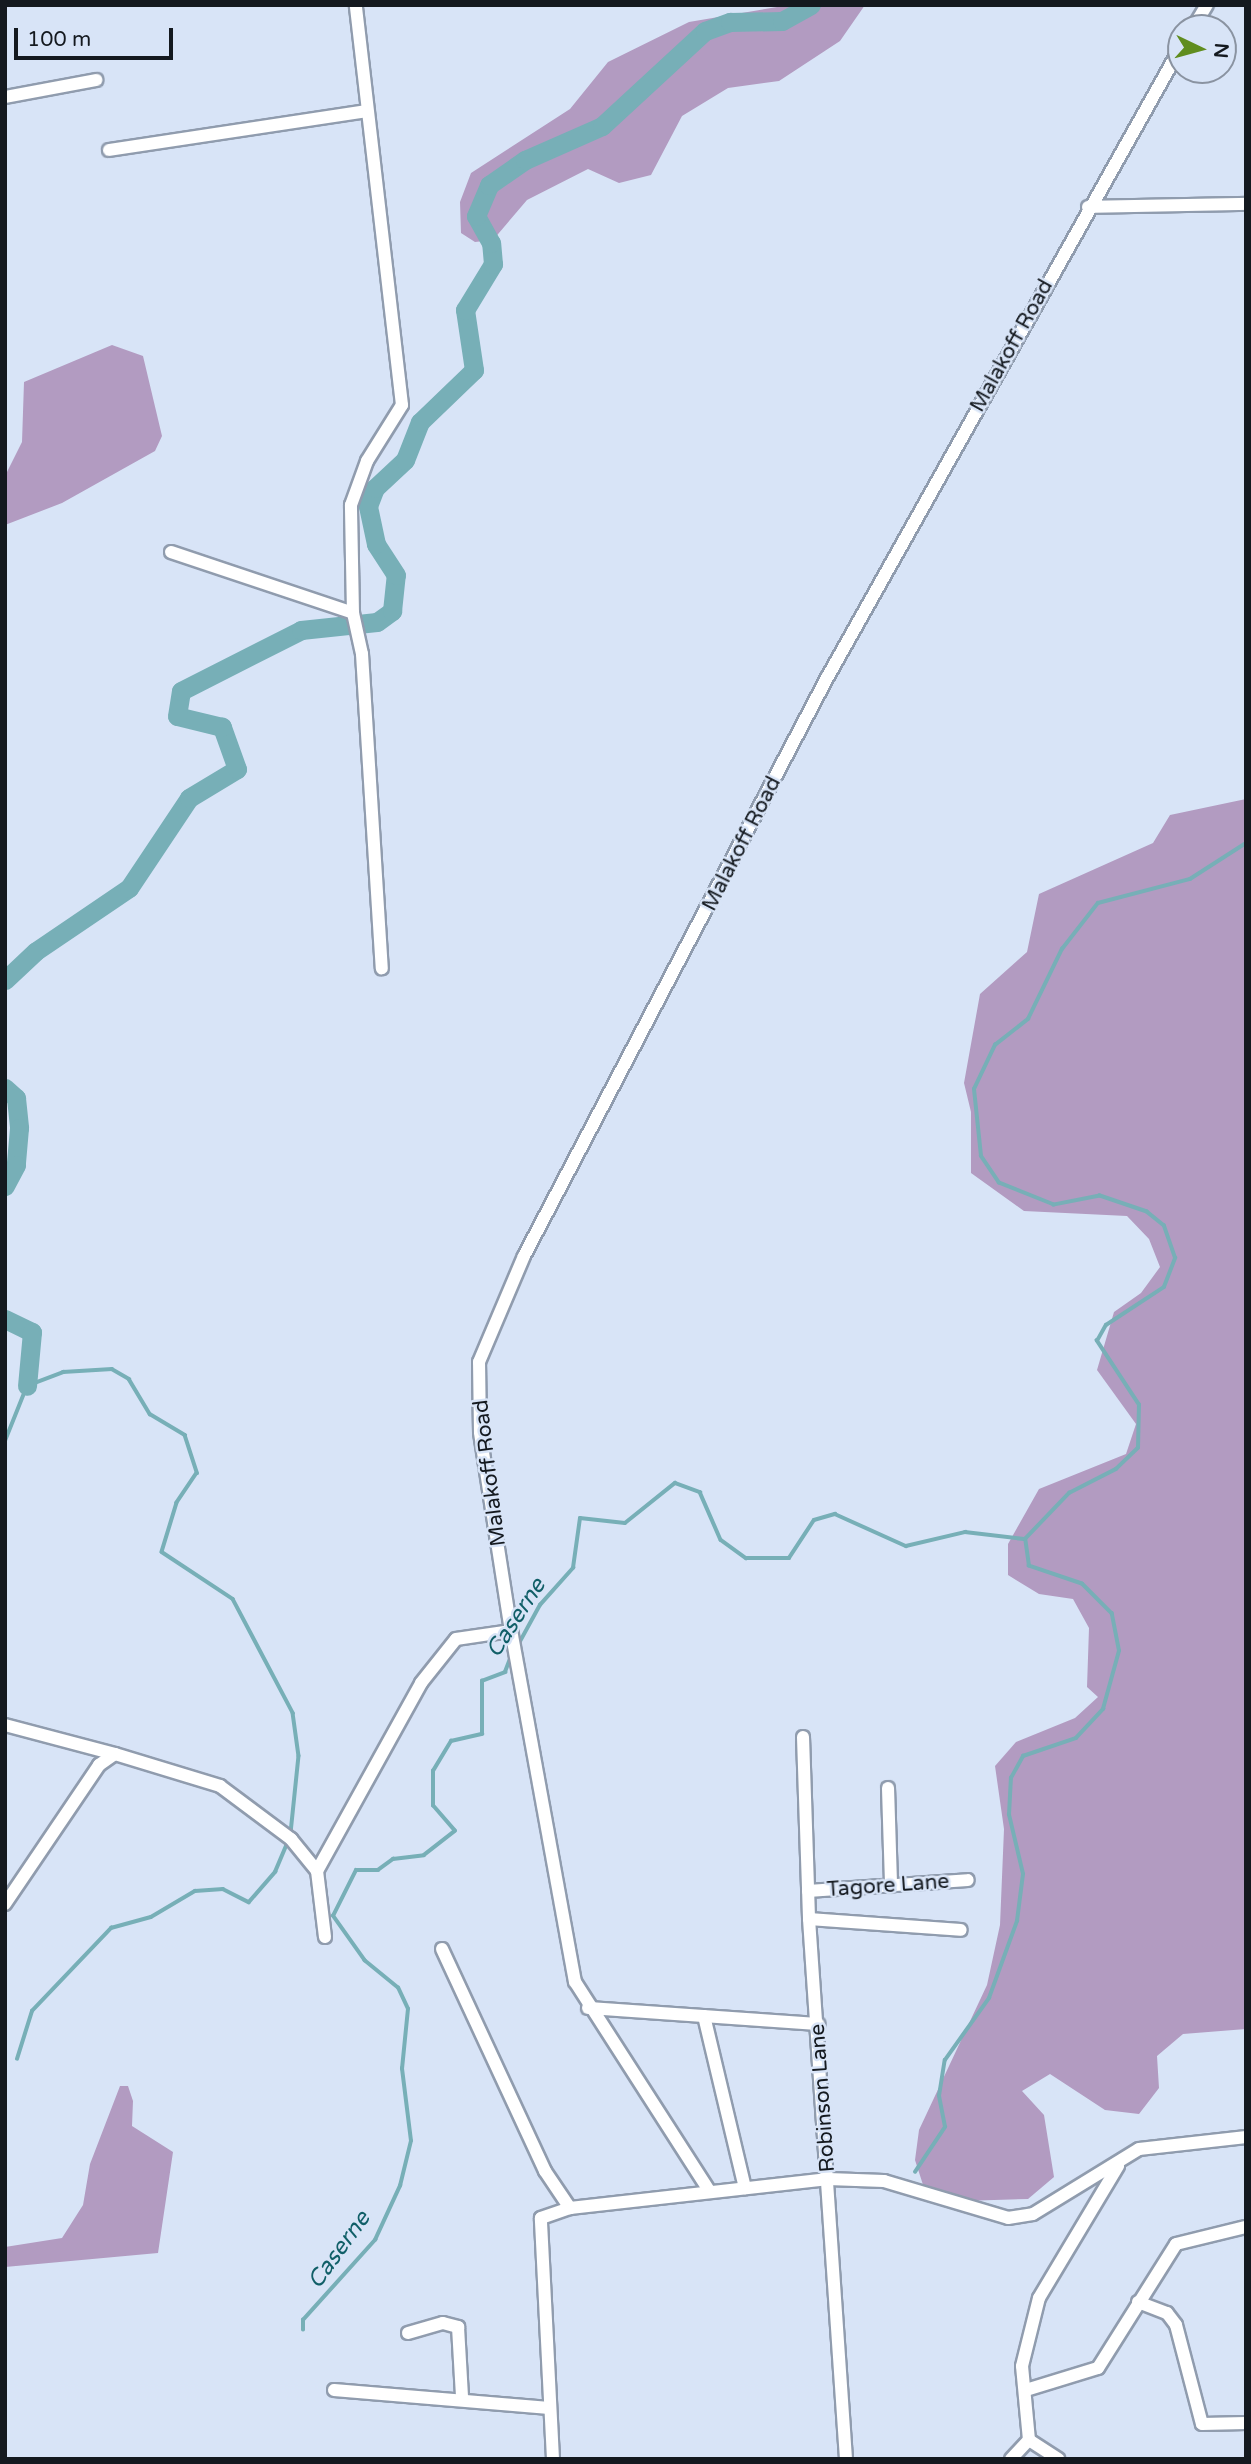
<!DOCTYPE html>
<style>
body{margin:0}
#map{position:relative;width:1251px;height:2464px;overflow:hidden;background:#d8e4f7;font-family:"Varela Round",sans-serif}
div>[style]{position:absolute}
[style*='--x']{left:calc(var(--x)*1px);top:calc(var(--y)*1px);width:calc(var(--w)*1px);rotate:calc(var(--a)*1deg)}
.forest>*{inset:0;background:#b29bc1}
.stream>*{height:3.5px;margin:-1.75px;padding:0 1.75px;transform-origin:1.75px;border-radius:1.75px;background:#77afb7}
.river>*{height:19px;margin:-9.5px;padding:0 9.5px;transform-origin:9.5px;border-radius:9.5px;background:#77afb7}
.roads{filter:drop-shadow(2px 0 #909cae) drop-shadow(-2px 0 #909cae) drop-shadow(0 2px #909cae) drop-shadow(0 -2px #909cae)}
.minor>*{height:12px;margin:-6px;padding:0 6px;transform-origin:6px;border-radius:6px;background:#fff}
span{translate:-50% -50%;white-space:nowrap;text-align:center;line-height:1.15;-webkit-text-stroke:5px #d8e4f7;paint-order:stroke}
.street-label{font-size:21px;color:#14191f}
.water-label{font-size:23px;color:#115f68;font-style:italic}
.frame{position:absolute;inset:0;border:7px solid #14191f;pointer-events:none}
.north{position:absolute;left:1167px;top:14px;width:70px;height:70px;box-sizing:border-box;background:#d8e4f7;border:2px solid #8a93a1;border-radius:50%;rotate:95deg;font-size:19px;font-weight:700;line-height:28px;text-align:center;color:#14191f}
.north::after{content:'';display:block;margin:auto;width:24px;height:32px;background:#608d1f;clip-path:polygon(50% 0,100% 100%,50% 72%,0 100%)}
.scale{position:absolute;left:14px;top:28px;width:159px;height:32px;box-sizing:border-box;border:4px solid #14191f;border-top:0;padding-left:9px;font-size:21px;line-height:24px;white-space:nowrap;color:#14191f;-webkit-text-stroke:5px #d8e4f7;paint-order:stroke}
</style>
<div id="map">
<div class="forest">
<i style="clip-path:polygon(789px 5px,865px 5px,840px 41px,779px 81px,728px 88px,682px 116px,651px 175px,619px 183px,588px 169px,527px 200px,493px 240px,475px 242px,461px 233px,460px 202px,471px 173px,570px 109px,608px 62px,689px 22px)"></i>
<i style="clip-path:polygon(112px 345px,143px 356px,162px 436px,155px 451px,62px 503px,5px 525px,5px 476px,22px 442px,24px 382px)"></i>
<i style="clip-path:polygon(1246px 799px,1246px 2029px,1183px 2034px,1157px 2056px,1159px 2088px,1139px 2114px,1105px 2110px,1050px 2074px,1022px 2091px,1044px 2115px,1054px 2177px,1028px 2199px,962px 2201px,925px 2191px,915px 2160px,919px 2130px,987px 1985px,1000px 1925px,1004px 1829px,995px 1766px,1016px 1742px,1075px 1718px,1098px 1697px,1087px 1687px,1089px 1628px,1073px 1599px,1039px 1594px,1008px 1575px,1008px 1544px,1039px 1489px,1126px 1454px,1136px 1424px,1097px 1370px,1114px 1312px,1141px 1293px,1160px 1267px,1149px 1239px,1127px 1216px,1024px 1211px,971px 1173px,971px 1112px,964px 1083px,980px 994px,1027px 952px,1039px 894px,1153px 843px,1170px 815px)"></i>
<i style="clip-path:polygon(120px 2086px,128px 2086px,133px 2101px,132px 2126px,173px 2152px,158px 2253px,5px 2267px,5px 2247px,62px 2238px,83px 2205px,90px 2164px)"></i>
</div>
<div class="stream">
<i style="--x:5;--y:1441;--w:59;--a:-68.2"></i>
<i style="--x:27;--y:1386;--w:39;--a:-21"></i>
<i style="--x:63;--y:1372;--w:49;--a:-3.5"></i>
<i style="--x:112;--y:1369;--w:20;--a:30"></i>
<i style="--x:129;--y:1379;--w:41;--a:59"></i>
<i style="--x:150;--y:1414;--w:41;--a:31"></i>
<i style="--x:185;--y:1435;--w:40;--a:72"></i>
<i style="--x:197;--y:1473;--w:36;--a:124"></i>
<i style="--x:177;--y:1503;--w:51;--a:107"></i>
<i style="--x:162;--y:1552;--w:85;--a:33.5"></i>
<i style="--x:233;--y:1599;--w:129;--a:62.2"></i>
<i style="--x:293;--y:1713;--w:43;--a:82.1"></i>
<i style="--x:299;--y:1756;--w:78;--a:95.9"></i>
<i style="--x:517;--y:1647;--w:48;--a:-61.3"></i>
<i style="--x:540;--y:1605;--w:50;--a:-48.3"></i>
<i style="--x:573;--y:1568;--w:50;--a:-82"></i>
<i style="--x:580;--y:1518;--w:45;--a:6.3"></i>
<i style="--x:625;--y:1523;--w:64;--a:-38.7"></i>
<i style="--x:675;--y:1483;--w:27;--a:20"></i>
<i style="--x:700;--y:1492;--w:52;--a:66.4"></i>
<i style="--x:721;--y:1540;--w:31;--a:36"></i>
<i style="--x:746;--y:1558;--w:43;--a:0"></i>
<i style="--x:789;--y:1558;--w:45;--a:-56.7"></i>
<i style="--x:814;--y:1520;--w:22;--a:-16"></i>
<i style="--x:835;--y:1514;--w:78;--a:24.3"></i>
<i style="--x:906;--y:1546;--w:61;--a:-13.3"></i>
<i style="--x:965;--y:1532;--w:59;--a:6.8"></i>
<i style="--x:17;--y:2059;--w:50;--a:-72.6"></i>
<i style="--x:32;--y:2011;--w:115;--a:-46.4"></i>
<i style="--x:111;--y:1928;--w:41;--a:-15.4"></i>
<i style="--x:151;--y:1917;--w:51;--a:-30.6"></i>
<i style="--x:195;--y:1891;--w:28;--a:-4"></i>
<i style="--x:223;--y:1889;--w:29;--a:27"></i>
<i style="--x:249;--y:1902;--w:40;--a:-49"></i>
<i style="--x:275;--y:1872;--w:34;--a:-67"></i>
<i style="--x:915;--y:2172;--w:54;--a:-56.3"></i>
<i style="--x:945;--y:2127;--w:32;--a:-101"></i>
<i style="--x:939;--y:2096;--w:36;--a:-81"></i>
<i style="--x:945;--y:2060;--w:76;--a:-54.6"></i>
<i style="--x:989;--y:1998;--w:82;--a:-70"></i>
<i style="--x:1017;--y:1921;--w:47;--a:-82.7"></i>
<i style="--x:1023;--y:1874;--w:61;--a:-103.3"></i>
<i style="--x:1009;--y:1815;--w:37;--a:-87"></i>
<i style="--x:1011;--y:1778;--w:25;--a:-61"></i>
<i style="--x:1023;--y:1756;--w:56;--a:-18.8"></i>
<i style="--x:1076;--y:1738;--w:40;--a:-47"></i>
<i style="--x:1103;--y:1709;--w:60;--a:-74.6"></i>
<i style="--x:1119;--y:1651;--w:38;--a:-101"></i>
<i style="--x:1112;--y:1614;--w:42;--a:-135"></i>
<i style="--x:1082;--y:1584;--w:56;--a:-161.2"></i>
<i style="--x:1029;--y:1566;--w:27;--a:-98"></i>
<i style="--x:1025;--y:1539;--w:64;--a:-46.3"></i>
<i style="--x:1069;--y:1493;--w:53;--a:-27.1"></i>
<i style="--x:1116;--y:1469;--w:30;--a:-44"></i>
<i style="--x:1138;--y:1448;--w:43;--a:-88.7"></i>
<i style="--x:1139;--y:1405;--w:77;--a:-123.3"></i>
<i style="--x:1097;--y:1341;--w:18;--a:-61"></i>
<i style="--x:1106;--y:1325;--w:69;--a:-33.2"></i>
<i style="--x:1164;--y:1287;--w:31;--a:-69"></i>
<i style="--x:1175;--y:1258;--w:34;--a:-109"></i>
<i style="--x:1164;--y:1226;--w:22;--a:-141"></i>
<i style="--x:1147;--y:1212;--w:50;--a:-161.2"></i>
<i style="--x:1100;--y:1196;--w:47;--a:168.9"></i>
<i style="--x:1054;--y:1205;--w:59;--a:-158.2"></i>
<i style="--x:999;--y:1183;--w:32;--a:-124"></i>
<i style="--x:981;--y:1156;--w:67;--a:-96"></i>
<i style="--x:974;--y:1089;--w:49;--a:-64.5"></i>
<i style="--x:995;--y:1045;--w:42;--a:-38.2"></i>
<i style="--x:1028;--y:1019;--w:78;--a:-64.1"></i>
<i style="--x:1062;--y:949;--w:58;--a:-52"></i>
<i style="--x:1098;--y:903;--w:95;--a:-14.6"></i>
<i style="--x:1190;--y:879;--w:67;--a:-32.7"></i>
<i style="--x:303;--y:2330;--w:10;--a:-90"></i>
<i style="--x:303;--y:2320;--w:108;--a:-48"></i>
<i style="--x:375;--y:2240;--w:60;--a:-65.2"></i>
<i style="--x:400;--y:2186;--w:46;--a:-76.3"></i>
<i style="--x:411;--y:2141;--w:73;--a:-97.1"></i>
<i style="--x:402;--y:2069;--w:60;--a:-84.3"></i>
<i style="--x:408;--y:2009;--w:23;--a:-115"></i>
<i style="--x:398;--y:1988;--w:43;--a:-140.7"></i>
<i style="--x:365;--y:1961;--w:55;--a:-125.4"></i>
<i style="--x:333;--y:1916;--w:51;--a:-63.4"></i>
<i style="--x:356;--y:1870;--w:22;--a:0"></i>
<i style="--x:378;--y:1870;--w:19;--a:-36"></i>
<i style="--x:393;--y:1859;--w:31;--a:-7"></i>
<i style="--x:424;--y:1855;--w:39;--a:-38"></i>
<i style="--x:455;--y:1831;--w:33;--a:-131"></i>
<i style="--x:433;--y:1806;--w:35;--a:-90"></i>
<i style="--x:433;--y:1771;--w:35;--a:-59"></i>
<i style="--x:451;--y:1741;--w:32;--a:-13"></i>
<i style="--x:482;--y:1734;--w:53;--a:-90"></i>
<i style="--x:482;--y:1681;--w:25;--a:-21"></i>
<i style="--x:505;--y:1672;--w:17;--a:-69"></i>
</div>
<div class="river">
<i style="--x:5;--y:980;--w:42;--a:-43.1"></i>
<i style="--x:36;--y:951;--w:112;--a:-34.1"></i>
<i style="--x:129;--y:888;--w:108;--a:-56.3"></i>
<i style="--x:189;--y:798;--w:56;--a:-31.1"></i>
<i style="--x:237;--y:769;--w:45;--a:-109.7"></i>
<i style="--x:222;--y:727;--w:46;--a:-166.3"></i>
<i style="--x:177;--y:716;--w:25;--a:-81"></i>
<i style="--x:181;--y:691;--w:135;--a:-26.9"></i>
<i style="--x:301;--y:630;--w:76;--a:-6"></i>
<i style="--x:377;--y:622;--w:19;--a:-36"></i>
<i style="--x:392;--y:611;--w:36;--a:-84"></i>
<i style="--x:396;--y:575;--w:37;--a:-123"></i>
<i style="--x:376;--y:544;--w:39;--a:-102"></i>
<i style="--x:368;--y:506;--w:19;--a:-69"></i>
<i style="--x:375;--y:488;--w:41;--a:-43"></i>
<i style="--x:405;--y:460;--w:41;--a:-68.5"></i>
<i style="--x:420;--y:422;--w:75;--a:-43.9"></i>
<i style="--x:474;--y:370;--w:61;--a:-98.5"></i>
<i style="--x:465;--y:310;--w:54;--a:-58.7"></i>
<i style="--x:493;--y:264;--w:21;--a:-95"></i>
<i style="--x:491;--y:243;--w:31;--a:-119"></i>
<i style="--x:476;--y:216;--w:34;--a:-67"></i>
<i style="--x:489;--y:185;--w:44;--a:-34.8"></i>
<i style="--x:525;--y:160;--w:84;--a:-23.8"></i>
<i style="--x:602;--y:126;--w:140;--a:-42.7"></i>
<i style="--x:705;--y:31;--w:27;--a:-20"></i>
<i style="--x:730;--y:22;--w:52;--a:-1.1"></i>
<i style="--x:782;--y:21;--w:33;--a:-29"></i>
<i style="--x:5;--y:1088;--w:15;--a:42"></i>
<i style="--x:16;--y:1098;--w:30;--a:84"></i>
<i style="--x:19;--y:1128;--w:37;--a:95"></i>
<i style="--x:16;--y:1165;--w:24;--a:118"></i>
<i style="--x:5;--y:1319;--w:30;--a:26"></i>
<i style="--x:32;--y:1332;--w:54;--a:95.3"></i>
</div>
<div class="roads">
<div class="minor">
<i style="--x:1193;--y:28;--w:27;--a:-59"></i>
<i style="--x:5;--y:97;--w:93;--a:-10.6"></i>
<i style="--x:109;--y:150;--w:260;--a:-8.6"></i>
<i style="--x:1088;--y:207;--w:158;--a:-1.1"></i>
<i style="--x:171;--y:552;--w:192;--a:18.5"></i>
<i style="--x:353;--y:613;--w:42;--a:77.6"></i>
<i style="--x:362;--y:654;--w:315;--a:86.4"></i>
<i style="--x:353;--y:613;--w:108;--a:-91.1"></i>
<i style="--x:351;--y:505;--w:47;--a:-70"></i>
<i style="--x:367;--y:461;--w:66;--a:-58"></i>
<i style="--x:402;--y:405;--w:403;--a:-96.6"></i>
<i style="--x:5;--y:1725;--w:114;--a:14.8"></i>
<i style="--x:803;--y:1737;--w:182;--a:88.1"></i>
<i style="--x:809;--y:1919;--w:541;--a:86.08"></i>
<i style="--x:888;--y:1788;--w:98;--a:88.2"></i>
<i style="--x:808;--y:1891;--w:160;--a:-3.9"></i>
<i style="--x:5;--y:1904;--w:168;--a:-55.9"></i>
<i style="--x:99;--y:1765;--w:19;--a:-35"></i>
<i style="--x:115;--y:1754;--w:110;--a:16.9"></i>
<i style="--x:220;--y:1786;--w:89;--a:36.7"></i>
<i style="--x:291;--y:1839;--w:41;--a:50.9"></i>
<i style="--x:809;--y:1919;--w:152;--a:4.1"></i>
<i style="--x:325;--y:1937;--w:66;--a:-96.9"></i>
<i style="--x:317;--y:1871;--w:215;--a:-61"></i>
<i style="--x:421;--y:1683;--w:56;--a:-51.5"></i>
<i style="--x:456;--y:1639;--w:56;--a:-8.3"></i>
<i style="--x:442;--y:1949;--w:245;--a:65.1"></i>
<i style="--x:545;--y:2171;--w:45;--a:56"></i>
<i style="--x:588;--y:2008;--w:231;--a:4"></i>
<i style="--x:704;--y:2016;--w:177;--a:76.6"></i>
<i style="--x:710;--y:2192;--w:250;--a:-122.7"></i>
<i style="--x:575;--y:1982;--w:357;--a:-100.3"></i>
<i style="--x:511;--y:1631;--w:201;--a:-98.9"></i>
<i style="--x:480;--y:1432;--w:70;--a:-90.8"></i>
<i style="--x:479;--y:1362;--w:115;--a:-67"></i>
<i style="--x:524;--y:1256;--w:653;--a:-62.34"></i>
<i style="--x:827;--y:678;--w:724;--a:-60.71"></i>
<i style="--x:1138;--y:2302;--w:31;--a:21"></i>
<i style="--x:1167;--y:2313;--w:15;--a:53"></i>
<i style="--x:1176;--y:2325;--w:102;--a:75.3"></i>
<i style="--x:1202;--y:2424;--w:44;--a:-1.3"></i>
<i style="--x:408;--y:2333;--w:36;--a:-16"></i>
<i style="--x:443;--y:2323;--w:16;--a:15"></i>
<i style="--x:458;--y:2327;--w:70;--a:86.7"></i>
<i style="--x:334;--y:2390;--w:216;--a:4.8"></i>
<i style="--x:1026;--y:2390;--w:75;--a:-17"></i>
<i style="--x:1098;--y:2368;--w:146;--a:-57.8"></i>
<i style="--x:1176;--y:2244;--w:72;--a:-13.7"></i>
<i style="--x:1029;--y:2440;--w:35;--a:33"></i>
<i style="--x:553;--y:2459;--w:241;--a:-92.9"></i>
<i style="--x:541;--y:2218;--w:31;--a:-19"></i>
<i style="--x:570;--y:2208;--w:260;--a:-6.4"></i>
<i style="--x:828;--y:2179;--w:56;--a:2"></i>
<i style="--x:884;--y:2181;--w:129;--a:16.6"></i>
<i style="--x:1008;--y:2218;--w:25;--a:-9"></i>
<i style="--x:1033;--y:2214;--w:124;--a:-31.5"></i>
<i style="--x:1139;--y:2149;--w:108;--a:-6.4"></i>
<i style="--x:1011;--y:2459;--w:26;--a:-47"></i>
<i style="--x:1029;--y:2440;--w:74;--a:-95.4"></i>
<i style="--x:1022;--y:2366;--w:70;--a:-76"></i>
<i style="--x:1039;--y:2298;--w:154;--a:-59.1"></i>
</div>
</div>
<div class="street-label">
<span style="left:1012px;top:346px;rotate:-61deg">Malakoff Road</span>
<span style="left:742px;top:844px;rotate:-63deg">Malakoff Road</span>
<span style="left:490px;top:1473px;rotate:-97deg">Malakoff Road</span>
<span style="left:888px;top:1886px;rotate:-4deg">Tagore Lane</span>
<span style="left:823px;top:2098px;rotate:-94deg">Robinson Lane</span>
</div>
<div class="water-label">
<span style="left:516px;top:1618px;rotate:-57deg">Caserne</span>
<span style="left:339px;top:2250px;rotate:-54deg">Caserne</span>
</div>
<div class="frame"></div>
<div class="north">N</div>
<div class="scale">100 m</div>
</div>
